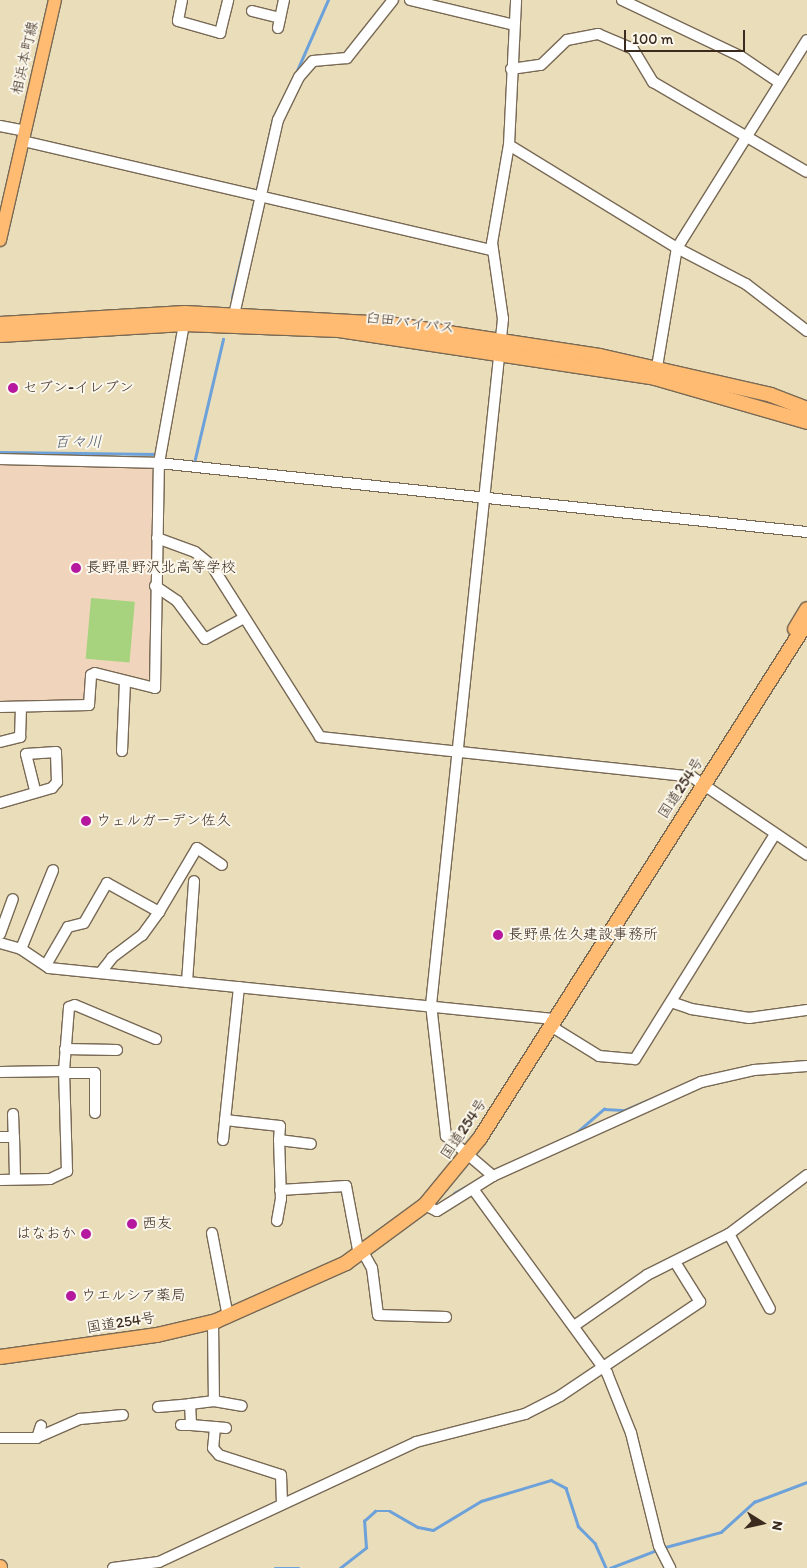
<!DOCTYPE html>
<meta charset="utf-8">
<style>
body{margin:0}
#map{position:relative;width:807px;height:1568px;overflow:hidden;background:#eaddba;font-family:Itim,"Klee One",sans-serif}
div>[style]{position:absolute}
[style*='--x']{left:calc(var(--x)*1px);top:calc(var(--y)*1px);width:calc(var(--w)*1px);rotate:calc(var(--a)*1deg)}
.built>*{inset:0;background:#f0d5bc}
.green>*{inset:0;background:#a7d37f;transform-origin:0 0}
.stream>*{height:2.5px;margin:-1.25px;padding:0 1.25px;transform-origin:1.25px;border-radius:1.25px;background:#6da1d9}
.roads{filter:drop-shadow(1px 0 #786955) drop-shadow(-1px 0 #786955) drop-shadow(0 1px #786955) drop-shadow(0 -1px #786955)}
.minor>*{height:10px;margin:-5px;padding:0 5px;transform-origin:5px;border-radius:5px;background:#fff}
.major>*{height:12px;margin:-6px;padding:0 6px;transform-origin:6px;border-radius:6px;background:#ffbb71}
.highway>*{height:14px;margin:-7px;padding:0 7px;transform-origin:7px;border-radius:7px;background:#ffbb71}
.dots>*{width:14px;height:14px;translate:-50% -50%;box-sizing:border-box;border:2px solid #fbf7ec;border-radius:50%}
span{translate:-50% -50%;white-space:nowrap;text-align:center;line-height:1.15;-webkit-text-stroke:4px #fbf7ec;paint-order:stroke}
.street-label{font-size:15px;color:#3b2a1e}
.poi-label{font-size:15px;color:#3b2a1e}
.left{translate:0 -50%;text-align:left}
.right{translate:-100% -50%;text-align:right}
.water-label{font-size:16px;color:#4f5a69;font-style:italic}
.north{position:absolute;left:737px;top:1498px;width:50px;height:50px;-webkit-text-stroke:4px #fbf7ec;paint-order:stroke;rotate:100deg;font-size:14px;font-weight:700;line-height:20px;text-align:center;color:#3b2a1e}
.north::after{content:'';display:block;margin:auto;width:18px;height:22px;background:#3b2a1e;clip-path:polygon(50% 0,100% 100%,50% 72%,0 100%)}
.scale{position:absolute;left:624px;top:30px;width:121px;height:22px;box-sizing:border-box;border:2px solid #3b2a1e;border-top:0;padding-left:6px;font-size:15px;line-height:18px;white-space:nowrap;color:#3b2a1e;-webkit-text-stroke:4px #fbf7ec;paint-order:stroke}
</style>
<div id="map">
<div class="built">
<i style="clip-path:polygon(0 464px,152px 467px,151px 684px,88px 669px,87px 701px,0 702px)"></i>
</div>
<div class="green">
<i style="left:91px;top:598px;width:44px;height:61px;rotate:5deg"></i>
</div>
<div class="stream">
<i style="--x:295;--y:75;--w:82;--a:-66.3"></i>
<i style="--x:256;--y:193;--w:77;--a:-77.2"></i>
<i style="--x:273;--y:118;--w:20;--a:-63"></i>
<i style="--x:232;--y:297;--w:102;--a:-76.9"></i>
<i style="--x:0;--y:452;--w:156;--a:0.7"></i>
<i style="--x:194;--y:463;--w:127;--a:-76.8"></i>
<i style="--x:576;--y:1133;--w:37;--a:-41"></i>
<i style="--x:604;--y:1109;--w:21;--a:3"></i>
<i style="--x:625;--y:1110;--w:61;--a:-23.2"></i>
<i style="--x:454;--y:1193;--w:31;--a:-29"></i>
<i style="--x:662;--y:1548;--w:61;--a:-15.2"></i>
<i style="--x:721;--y:1532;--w:45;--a:-42.3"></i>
<i style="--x:754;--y:1502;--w:57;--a:-20.7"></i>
<i style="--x:275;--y:1568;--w:24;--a:0"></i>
<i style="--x:340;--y:1568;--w:33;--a:-38"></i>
<i style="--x:366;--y:1548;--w:27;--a:-94"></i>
<i style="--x:364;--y:1521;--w:15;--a:-42"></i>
<i style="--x:375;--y:1511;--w:15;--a:0"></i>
<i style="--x:390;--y:1511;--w:32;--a:30"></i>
<i style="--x:418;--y:1527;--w:15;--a:11"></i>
<i style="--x:433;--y:1530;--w:56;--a:-31.1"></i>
<i style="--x:481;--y:1501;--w:73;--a:-16.7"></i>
<i style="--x:551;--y:1480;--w:17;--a:28"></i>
<i style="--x:566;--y:1488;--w:40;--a:72"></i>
<i style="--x:578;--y:1526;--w:24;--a:45"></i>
<i style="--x:595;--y:1543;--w:27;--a:66"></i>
<i style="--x:610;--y:1568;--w:50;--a:-21"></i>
</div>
<div class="roads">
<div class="minor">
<i style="--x:182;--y:0;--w:21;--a:101"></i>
<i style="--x:178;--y:21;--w:44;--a:15.9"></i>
<i style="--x:220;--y:33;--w:34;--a:-76"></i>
<i style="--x:410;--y:0;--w:107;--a:13.5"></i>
<i style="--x:622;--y:0;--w:131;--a:25.4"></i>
<i style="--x:740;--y:56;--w:48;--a:34"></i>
<i style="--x:252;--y:11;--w:29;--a:14"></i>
<i style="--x:278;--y:28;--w:29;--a:-78"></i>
<i style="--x:511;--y:69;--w:30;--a:-8"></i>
<i style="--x:541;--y:65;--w:36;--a:-44"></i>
<i style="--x:567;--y:40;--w:32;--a:-11"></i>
<i style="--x:598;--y:34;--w:38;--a:23"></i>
<i style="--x:633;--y:49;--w:39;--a:59"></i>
<i style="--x:653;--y:82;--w:178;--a:30.3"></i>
<i style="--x:0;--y:126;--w:25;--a:11"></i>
<i style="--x:23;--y:141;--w:481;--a:13.1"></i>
<i style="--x:509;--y:145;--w:197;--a:31.5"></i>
<i style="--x:677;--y:248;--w:78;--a:27.6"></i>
<i style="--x:746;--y:284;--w:77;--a:37.6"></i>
<i style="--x:234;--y:315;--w:200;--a:-77.3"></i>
<i style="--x:278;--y:120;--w:48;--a:-64"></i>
<i style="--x:299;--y:77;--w:21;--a:-49"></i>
<i style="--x:313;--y:61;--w:34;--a:-5"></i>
<i style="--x:347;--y:58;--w:74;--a:-51.6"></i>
<i style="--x:657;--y:367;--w:121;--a:-80.5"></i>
<i style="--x:677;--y:248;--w:245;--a:-58"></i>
<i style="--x:0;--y:459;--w:159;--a:1.4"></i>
<i style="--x:159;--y:463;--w:652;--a:6.08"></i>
<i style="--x:157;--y:538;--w:40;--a:20.2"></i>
<i style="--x:195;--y:552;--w:22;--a:39"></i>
<i style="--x:212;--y:566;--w:202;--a:57.7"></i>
<i style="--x:320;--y:737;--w:374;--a:6.1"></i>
<i style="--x:692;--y:777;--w:139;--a:34.1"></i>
<i style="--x:155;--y:586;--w:27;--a:34"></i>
<i style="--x:177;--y:601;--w:47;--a:53.6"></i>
<i style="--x:205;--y:639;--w:44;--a:-28.3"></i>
<i style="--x:0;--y:707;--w:89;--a:-1.3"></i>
<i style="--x:89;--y:705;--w:30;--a:-86"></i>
<i style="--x:91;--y:675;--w:4;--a:-27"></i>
<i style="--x:95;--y:673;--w:62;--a:14"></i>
<i style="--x:155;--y:688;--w:225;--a:-89"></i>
<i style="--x:159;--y:463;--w:141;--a:-79.8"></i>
<i style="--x:0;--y:742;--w:21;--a:-14"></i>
<i style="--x:20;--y:737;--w:30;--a:-88"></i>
<i style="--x:122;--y:751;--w:69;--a:-87.5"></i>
<i style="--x:0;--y:803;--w:54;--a:-16.1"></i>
<i style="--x:52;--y:788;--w:8;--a:-50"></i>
<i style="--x:57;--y:782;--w:30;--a:-92"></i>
<i style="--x:56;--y:752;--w:30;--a:176"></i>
<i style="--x:26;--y:754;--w:36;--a:76"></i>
<i style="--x:159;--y:912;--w:74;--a:-59.3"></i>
<i style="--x:197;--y:848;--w:30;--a:34"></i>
<i style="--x:0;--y:934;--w:37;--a:-70"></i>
<i style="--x:0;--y:943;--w:22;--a:16"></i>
<i style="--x:21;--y:949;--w:34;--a:34"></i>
<i style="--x:49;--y:968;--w:507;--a:5.78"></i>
<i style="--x:21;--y:949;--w:85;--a:-67.9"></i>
<i style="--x:46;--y:965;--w:44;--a:-59.9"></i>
<i style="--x:68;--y:927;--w:16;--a:-14"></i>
<i style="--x:84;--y:923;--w:46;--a:-60.1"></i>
<i style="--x:107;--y:883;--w:60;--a:29.1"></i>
<i style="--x:159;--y:912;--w:29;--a:126"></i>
<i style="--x:142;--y:935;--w:38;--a:143"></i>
<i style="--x:112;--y:958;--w:16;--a:128"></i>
<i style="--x:187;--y:982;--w:101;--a:-86"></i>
<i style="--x:239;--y:987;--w:134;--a:96"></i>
<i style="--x:225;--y:1120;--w:55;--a:6.2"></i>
<i style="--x:280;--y:1126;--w:14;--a:94"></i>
<i style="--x:279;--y:1140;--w:32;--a:7"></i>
<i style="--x:671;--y:1002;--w:21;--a:19"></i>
<i style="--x:691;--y:1009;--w:59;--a:8.8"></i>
<i style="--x:749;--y:1018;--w:59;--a:-7.9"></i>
<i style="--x:549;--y:1025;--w:59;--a:31.8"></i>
<i style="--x:599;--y:1056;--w:36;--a:5"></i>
<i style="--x:635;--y:1059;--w:265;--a:-58.1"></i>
<i style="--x:65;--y:1049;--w:52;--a:1.1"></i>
<i style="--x:0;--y:1072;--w:64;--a:-0.9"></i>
<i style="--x:64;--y:1071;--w:64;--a:-85.5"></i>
<i style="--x:69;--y:1007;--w:6;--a:-18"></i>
<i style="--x:75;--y:1005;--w:88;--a:22.8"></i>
<i style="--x:64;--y:1073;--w:31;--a:0"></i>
<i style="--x:95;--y:1073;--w:40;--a:90"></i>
<i style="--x:13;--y:1114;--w:23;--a:88"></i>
<i style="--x:0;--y:1137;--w:14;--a:0"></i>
<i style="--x:14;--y:1137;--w:41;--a:88.6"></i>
<i style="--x:223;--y:1140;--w:20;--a:-84"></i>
<i style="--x:493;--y:1176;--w:62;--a:-139.6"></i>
<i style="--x:446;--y:1136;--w:132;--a:-96.5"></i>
<i style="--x:431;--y:1005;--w:690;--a:-84.01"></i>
<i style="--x:503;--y:319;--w:77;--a:-98.2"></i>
<i style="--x:492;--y:243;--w:99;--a:-80.2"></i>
<i style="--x:509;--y:145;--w:145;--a:-87.2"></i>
<i style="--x:0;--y:1180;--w:50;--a:-1.1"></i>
<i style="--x:50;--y:1179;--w:19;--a:-25"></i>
<i style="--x:67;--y:1171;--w:100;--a:-91.7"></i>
<i style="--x:473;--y:1189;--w:228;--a:53.9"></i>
<i style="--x:607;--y:1373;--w:65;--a:68.2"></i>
<i style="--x:631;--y:1433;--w:116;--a:76.1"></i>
<i style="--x:659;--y:1546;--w:25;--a:63"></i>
<i style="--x:280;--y:1190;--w:66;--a:-3.5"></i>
<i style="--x:346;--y:1186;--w:70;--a:79.3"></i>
<i style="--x:425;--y:1205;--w:13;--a:27"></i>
<i style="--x:437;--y:1211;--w:66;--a:-32"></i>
<i style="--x:493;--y:1176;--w:228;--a:-24.3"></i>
<i style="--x:701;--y:1082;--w:54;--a:-12.8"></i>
<i style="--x:754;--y:1070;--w:53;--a:-4.3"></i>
<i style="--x:277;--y:1221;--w:22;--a:-80"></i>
<i style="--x:281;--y:1199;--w:59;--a:-91.9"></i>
<i style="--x:212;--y:1233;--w:86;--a:79.2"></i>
<i style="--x:729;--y:1234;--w:85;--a:61.3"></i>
<i style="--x:363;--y:1252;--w:18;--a:61"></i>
<i style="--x:372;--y:1268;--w:47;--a:82.7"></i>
<i style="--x:378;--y:1315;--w:68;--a:1.7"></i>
<i style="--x:213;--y:1322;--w:79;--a:89.3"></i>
<i style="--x:214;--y:1401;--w:24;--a:173"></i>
<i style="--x:190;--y:1404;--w:21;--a:87"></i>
<i style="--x:191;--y:1425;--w:24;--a:5"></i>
<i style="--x:215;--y:1427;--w:21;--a:95"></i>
<i style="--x:213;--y:1448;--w:9;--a:49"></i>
<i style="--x:219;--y:1455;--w:65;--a:17.9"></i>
<i style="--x:281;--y:1475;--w:29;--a:88"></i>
<i style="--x:574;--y:1326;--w:89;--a:-34.9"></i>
<i style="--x:647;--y:1275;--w:92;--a:-26.6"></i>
<i style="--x:729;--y:1234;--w:98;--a:-37.1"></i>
<i style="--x:214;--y:1401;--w:28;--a:10"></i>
<i style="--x:158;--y:1407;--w:32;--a:-5"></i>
<i style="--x:181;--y:1425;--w:10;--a:0"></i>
<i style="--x:215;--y:1427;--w:11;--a:5"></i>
<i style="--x:41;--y:1436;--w:43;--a:-23.6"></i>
<i style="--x:80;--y:1419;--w:43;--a:-5.3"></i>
<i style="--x:0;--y:1438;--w:37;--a:0"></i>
<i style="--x:37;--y:1438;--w:13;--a:-72"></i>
<i style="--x:113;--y:1568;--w:46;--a:-7.4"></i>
<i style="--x:159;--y:1562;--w:284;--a:-25"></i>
<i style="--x:416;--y:1442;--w:113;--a:-14.4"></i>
<i style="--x:525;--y:1414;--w:39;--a:-27"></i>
<i style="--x:560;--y:1396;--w:169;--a:-33.9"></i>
<i style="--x:700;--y:1302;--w:47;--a:-122"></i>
</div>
<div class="major">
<i style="--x:0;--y:240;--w:246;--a:-77.1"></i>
</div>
<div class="highway">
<i style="--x:0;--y:324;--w:185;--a:-3.4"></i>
<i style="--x:185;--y:313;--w:204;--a:3.1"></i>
<i style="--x:389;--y:324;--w:213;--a:8.6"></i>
<i style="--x:600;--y:356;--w:175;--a:12.8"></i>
<i style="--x:771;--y:395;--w:39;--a:21"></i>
<i style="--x:0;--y:335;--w:184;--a:-3.4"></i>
<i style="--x:184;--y:324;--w:155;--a:2.2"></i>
<i style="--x:339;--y:330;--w:320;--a:8.6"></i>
<i style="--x:655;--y:378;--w:158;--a:16.1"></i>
<i style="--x:795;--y:629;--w:23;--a:-59"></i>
<i style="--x:0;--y:1357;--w:159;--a:-8"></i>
<i style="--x:157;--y:1335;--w:61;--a:-13.3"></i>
<i style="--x:216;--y:1321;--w:142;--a:-24"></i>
<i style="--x:346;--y:1263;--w:98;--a:-36.3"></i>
<i style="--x:425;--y:1205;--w:87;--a:-50.6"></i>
<i style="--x:480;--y:1138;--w:611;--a:-57.64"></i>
<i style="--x:0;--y:1567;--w:1;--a:90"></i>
</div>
</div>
<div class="dots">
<i style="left:13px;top:388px;background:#b5179e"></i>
<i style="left:76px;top:568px;background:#b5179e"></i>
<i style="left:86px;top:821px;background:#b5179e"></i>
<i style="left:498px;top:935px;background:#b5179e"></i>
<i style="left:132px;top:1224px;background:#b5179e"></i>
<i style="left:86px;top:1234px;background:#b5179e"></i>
<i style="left:71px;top:1296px;background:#b5179e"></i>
</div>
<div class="street-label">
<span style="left:25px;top:58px;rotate:-77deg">相浜本町線</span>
<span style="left:410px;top:323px;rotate:7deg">臼田バイパス</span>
<span style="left:681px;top:788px;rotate:-57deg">国道254号</span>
<span style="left:464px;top:1129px;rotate:-56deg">国道254号</span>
<span style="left:121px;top:1323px;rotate:-9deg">国道254号</span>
</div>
<div class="poi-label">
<span class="left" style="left:23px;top:388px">セブン-イレブン</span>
<span class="left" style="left:86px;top:568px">長野県野沢北高等学校</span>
<span class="left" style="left:96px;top:821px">ウェルガーデン佐久</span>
<span class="left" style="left:508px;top:935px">長野県佐久建設事務所</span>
<span class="left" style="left:142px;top:1224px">西友</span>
<span class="right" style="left:76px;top:1234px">はなおか</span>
<span class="left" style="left:81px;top:1296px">ウエルシア薬局</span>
</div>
<div class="water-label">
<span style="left:78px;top:442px">百々川</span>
</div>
<div class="north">N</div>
<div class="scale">100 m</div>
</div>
